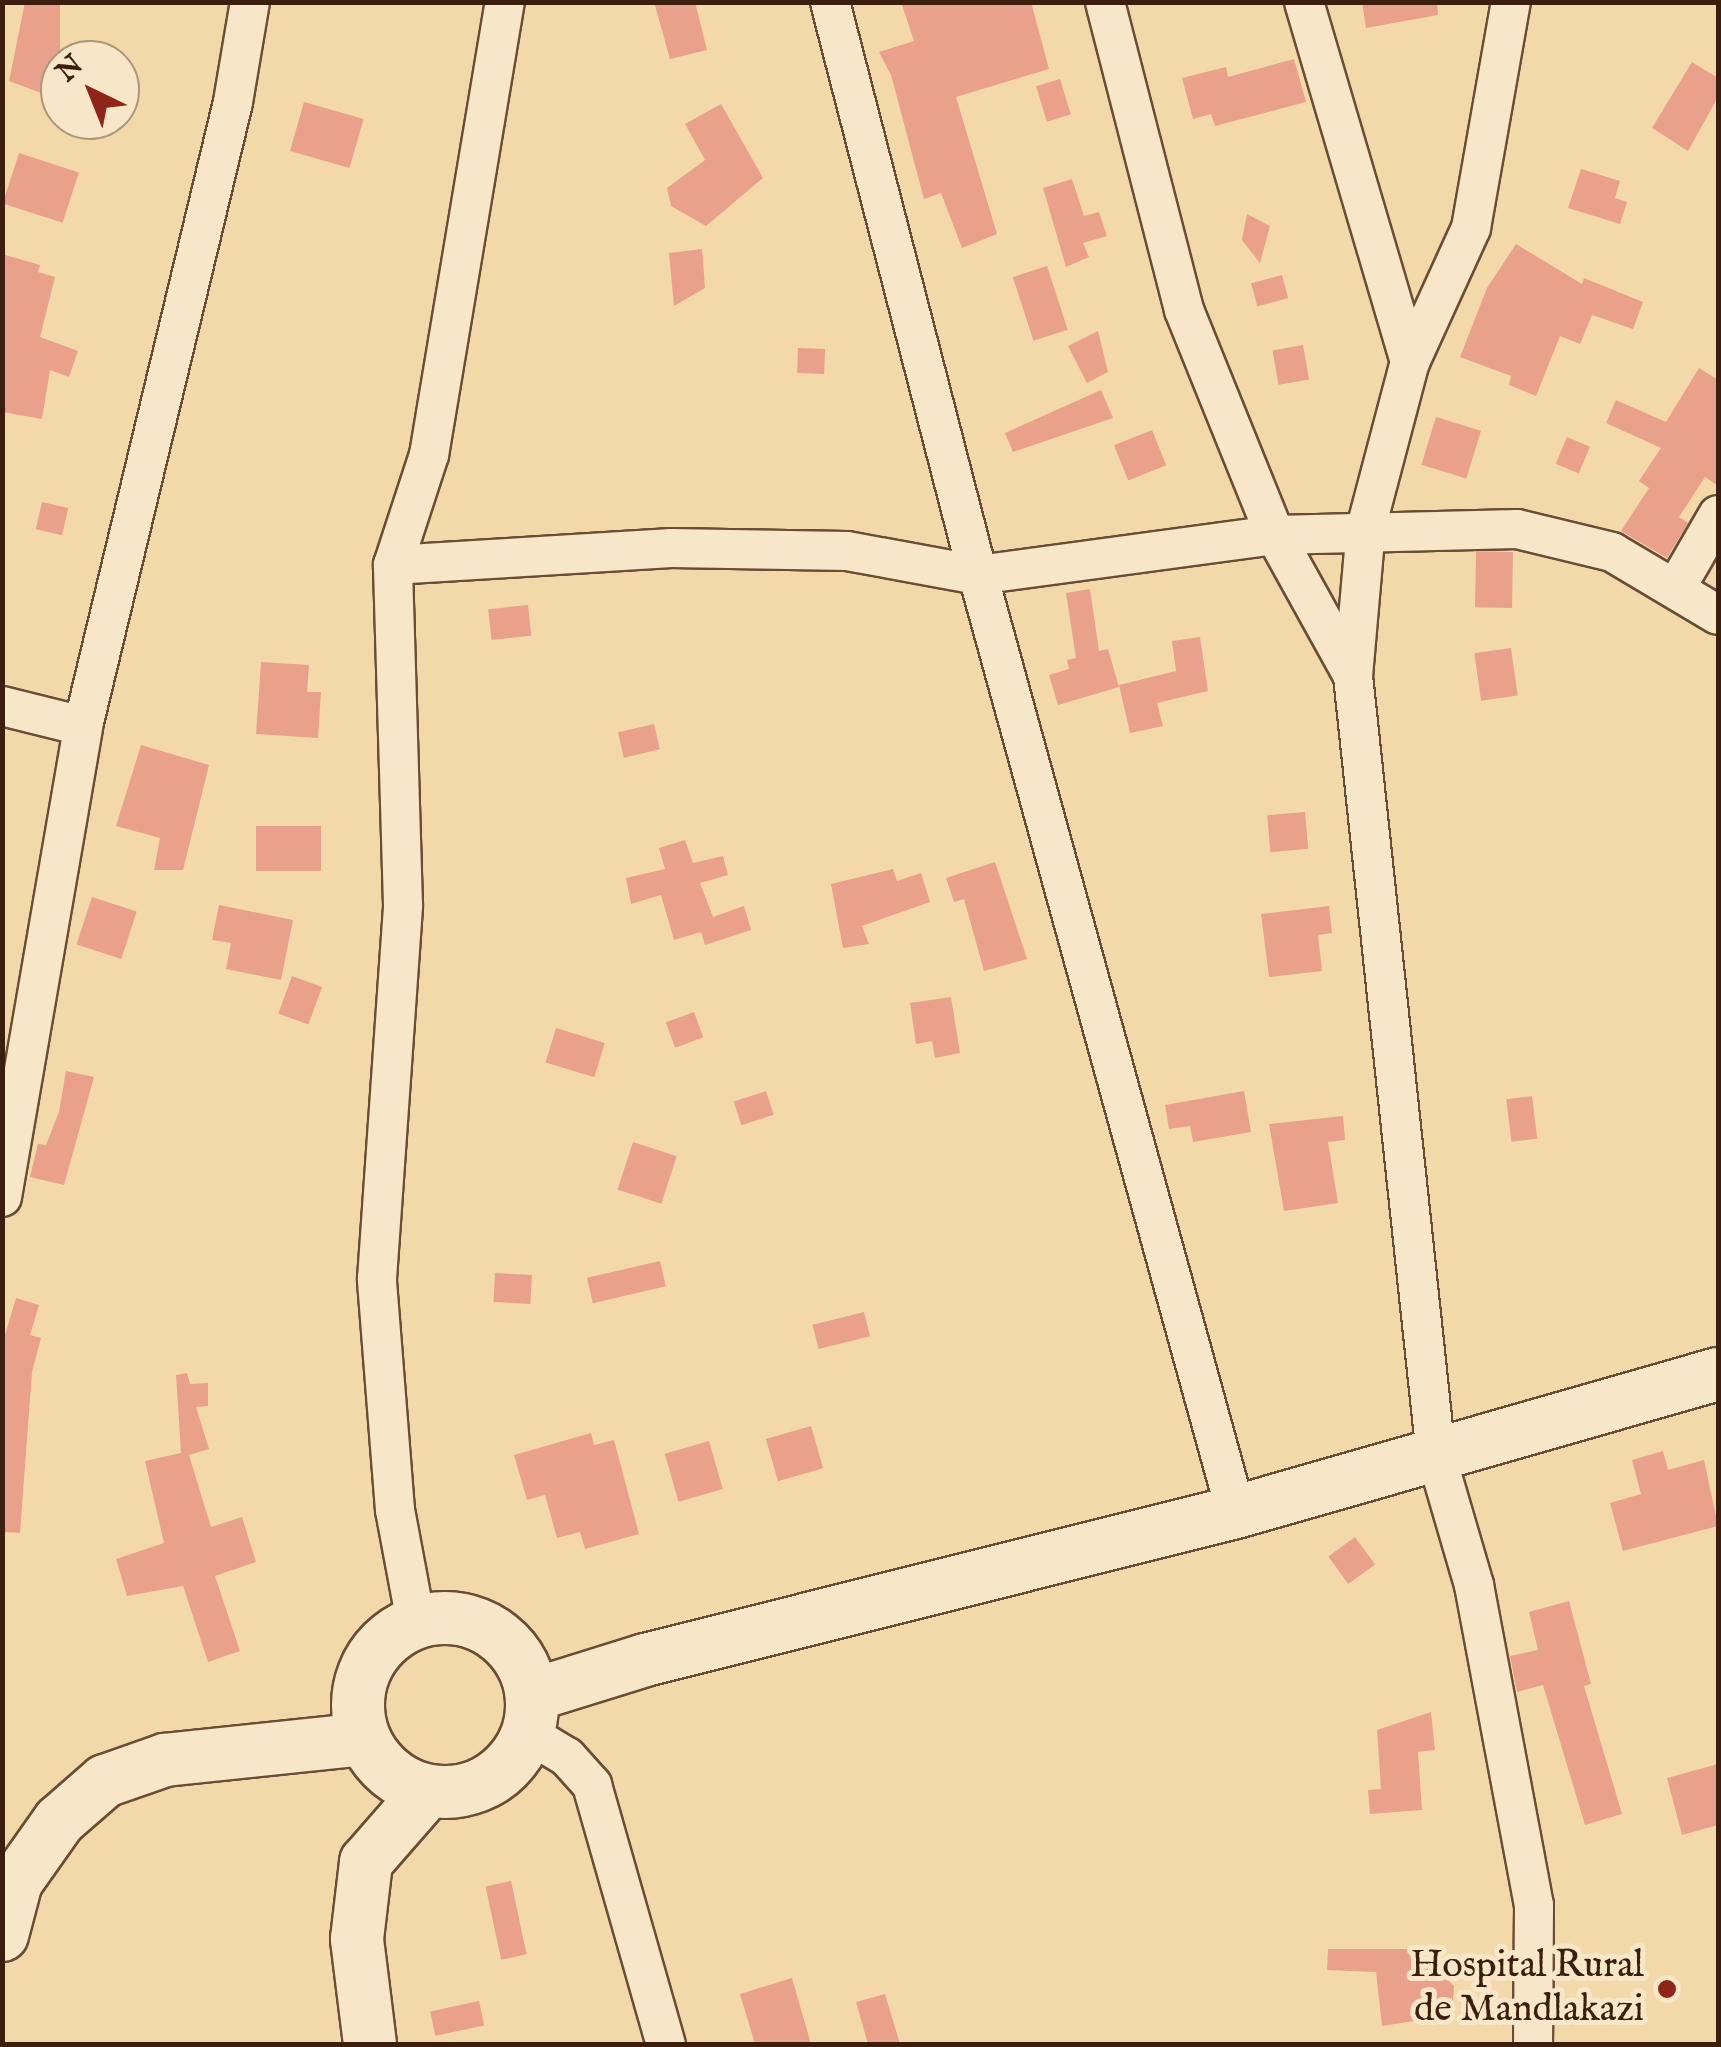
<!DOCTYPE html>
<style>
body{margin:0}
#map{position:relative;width:1721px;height:2047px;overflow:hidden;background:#f3d9a9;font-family:"IM FELL English",serif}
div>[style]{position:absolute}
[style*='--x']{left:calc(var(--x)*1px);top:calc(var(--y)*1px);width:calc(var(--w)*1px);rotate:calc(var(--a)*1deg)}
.building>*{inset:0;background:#e9a18c;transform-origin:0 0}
.roads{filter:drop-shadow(2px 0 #694d34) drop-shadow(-2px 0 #694d34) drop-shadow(0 2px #694d34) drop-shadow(0 -2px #694d34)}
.street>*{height:38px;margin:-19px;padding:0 19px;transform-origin:19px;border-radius:19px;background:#f7e6c7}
.secondary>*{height:52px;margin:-26px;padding:0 26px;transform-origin:26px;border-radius:26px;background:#f7e6c7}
.secondary>.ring{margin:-26px;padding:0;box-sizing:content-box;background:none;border:52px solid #f7e6c7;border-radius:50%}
.dots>*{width:28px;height:28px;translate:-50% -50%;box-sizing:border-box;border:5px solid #f7e6c7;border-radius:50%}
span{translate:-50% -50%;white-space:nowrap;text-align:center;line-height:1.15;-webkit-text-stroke:10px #f7e6c7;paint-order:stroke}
.poi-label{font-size:38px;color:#3b1e0d}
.right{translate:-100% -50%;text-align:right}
.frame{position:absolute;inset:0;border:5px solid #3b1e0d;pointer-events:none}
.north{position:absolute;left:40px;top:40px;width:100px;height:100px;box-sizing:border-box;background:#f7e6c7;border:2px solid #ac967d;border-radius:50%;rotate:317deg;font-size:28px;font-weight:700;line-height:40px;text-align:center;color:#3b1e0d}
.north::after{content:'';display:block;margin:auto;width:35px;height:45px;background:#8f2418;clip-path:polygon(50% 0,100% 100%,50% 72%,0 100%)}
</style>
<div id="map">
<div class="building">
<i style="clip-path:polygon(25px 2px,60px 2px,60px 100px,9px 81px)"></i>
<i style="clip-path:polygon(654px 2px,695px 2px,707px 50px,670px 59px)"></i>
<i style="clip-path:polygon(901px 2px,1031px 2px,1049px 69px,956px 97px,997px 234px,962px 248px,941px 193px,924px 199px,891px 75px,879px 52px,914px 41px)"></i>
<i style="clip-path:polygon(1362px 2px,1437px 2px,1438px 15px,1366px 28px)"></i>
<i style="clip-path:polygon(1294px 59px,1306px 102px,1215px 126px,1211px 114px,1193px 119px,1182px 78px,1226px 67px,1228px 77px)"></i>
<i style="clip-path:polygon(1692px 62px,1718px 78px,1718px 97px,1688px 151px,1652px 128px)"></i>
<i style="left:1060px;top:79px;width:37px;height:25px;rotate:73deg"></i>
<i style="left:304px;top:102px;width:62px;height:51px;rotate:16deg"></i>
<i style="clip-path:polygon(721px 104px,763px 178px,706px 226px,671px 206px,667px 188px,705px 160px,685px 124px)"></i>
<i style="left:19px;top:153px;width:63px;height:53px;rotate:18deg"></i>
<i style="clip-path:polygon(1581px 169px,1620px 181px,1615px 198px,1627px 202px,1620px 224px,1568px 208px)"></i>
<i style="clip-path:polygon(1072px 179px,1084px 216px,1099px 212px,1107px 236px,1083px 243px,1089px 257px,1066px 267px,1043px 188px)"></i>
<i style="clip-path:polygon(1247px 214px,1270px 226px,1260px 263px,1242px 240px)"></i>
<i style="clip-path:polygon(1516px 244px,1582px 284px,1584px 278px,1643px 302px,1633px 329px,1592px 315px,1580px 344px,1560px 336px,1536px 396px,1509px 385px,1511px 376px,1460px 357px,1487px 288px)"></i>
<i style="clip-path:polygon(702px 249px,705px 288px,674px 306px,669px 253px)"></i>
<i style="clip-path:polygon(2px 254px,40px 265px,38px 272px,55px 277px,40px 337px,78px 351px,69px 377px,50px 370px,42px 419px,2px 412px)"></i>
<i style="left:1047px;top:266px;width:67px;height:36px;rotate:72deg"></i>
<i style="left:1282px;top:275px;width:24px;height:32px;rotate:75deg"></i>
<i style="clip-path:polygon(1098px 331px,1108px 372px,1087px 383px,1068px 346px)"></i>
<i style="left:1303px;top:345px;width:35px;height:31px;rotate:80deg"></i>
<i style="left:798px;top:348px;width:27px;height:25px;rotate:2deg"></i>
<i style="clip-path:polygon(1699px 368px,1718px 380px,1718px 486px,1705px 477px,1679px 517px,1688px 523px,1667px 558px,1621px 531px,1649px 488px,1639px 481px,1661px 448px,1606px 423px,1616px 400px,1666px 422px)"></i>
<i style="clip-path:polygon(1101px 390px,1113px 418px,1013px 452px,1005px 433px)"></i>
<i style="left:1436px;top:417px;width:47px;height:50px;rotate:17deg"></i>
<i style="left:1152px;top:430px;width:38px;height:41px;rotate:68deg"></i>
<i style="left:1567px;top:437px;width:25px;height:29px;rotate:23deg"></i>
<i style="left:42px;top:502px;width:27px;height:28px;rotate:13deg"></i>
<i style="left:1513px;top:552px;width:56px;height:37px;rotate:91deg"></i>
<i style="clip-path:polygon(1090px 589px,1099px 651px,1108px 649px,1119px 687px,1058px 705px,1049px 675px,1069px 669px,1067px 660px,1076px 658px,1066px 593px)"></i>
<i style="left:528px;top:605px;width:31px;height:40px;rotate:84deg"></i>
<i style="clip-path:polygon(1200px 637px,1208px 691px,1157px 703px,1163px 726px,1130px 733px,1119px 685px,1176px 671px,1172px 641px)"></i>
<i style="left:1511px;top:648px;width:48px;height:37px;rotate:82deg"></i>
<i style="clip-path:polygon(261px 662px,309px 665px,307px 692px,321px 692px,318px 738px,256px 734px)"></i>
<i style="left:654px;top:724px;width:26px;height:37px;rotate:77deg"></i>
<i style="clip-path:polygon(141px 745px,209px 765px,183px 870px,154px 870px,160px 838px,116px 826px)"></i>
<i style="left:1305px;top:812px;width:37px;height:38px;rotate:85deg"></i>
<i style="left:256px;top:826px;width:65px;height:45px"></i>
<i style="clip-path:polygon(685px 840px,693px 863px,723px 856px,728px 875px,700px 883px,713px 917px,744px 906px,751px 930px,705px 945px,701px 932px,674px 940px,661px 895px,631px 904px,626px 878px,665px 869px,659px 848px)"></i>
<i style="clip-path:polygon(995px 862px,1027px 959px,984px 971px,964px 899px,954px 902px,946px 878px)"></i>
<i style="clip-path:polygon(893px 869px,897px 881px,921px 873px,930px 902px,862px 926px,869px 944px,843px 948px,831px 884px)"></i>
<i style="left:92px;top:897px;width:47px;height:50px;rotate:18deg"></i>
<i style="clip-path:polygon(219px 905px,293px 920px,281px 980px,226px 969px,231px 943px,212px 940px)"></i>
<i style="clip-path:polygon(1329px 906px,1332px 933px,1318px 935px,1322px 971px,1269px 977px,1261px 914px)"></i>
<i style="left:292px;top:976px;width:32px;height:40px;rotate:20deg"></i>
<i style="clip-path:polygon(951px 997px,960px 1053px,935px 1058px,932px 1041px,916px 1044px,910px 1003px)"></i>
<i style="left:694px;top:1012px;width:27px;height:30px;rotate:70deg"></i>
<i style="left:556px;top:1028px;width:51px;height:36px;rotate:17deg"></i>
<i style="clip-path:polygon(66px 1071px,94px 1077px,64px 1185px,30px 1177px,38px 1144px,46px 1145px,59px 1112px)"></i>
<i style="left:766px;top:1091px;width:25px;height:34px;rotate:72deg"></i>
<i style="clip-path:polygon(1244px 1091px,1251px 1132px,1193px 1142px,1190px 1126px,1169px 1129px,1165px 1105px)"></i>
<i style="left:1532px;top:1096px;width:43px;height:26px;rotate:83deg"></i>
<i style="clip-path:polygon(1343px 1116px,1345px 1140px,1328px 1142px,1338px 1203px,1284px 1211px,1269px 1124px)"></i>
<i style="left:633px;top:1142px;width:46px;height:50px;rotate:18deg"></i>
<i style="left:660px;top:1261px;width:26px;height:75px;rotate:77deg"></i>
<i style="left:495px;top:1273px;width:37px;height:29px;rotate:3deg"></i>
<i style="clip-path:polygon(16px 1298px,39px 1305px,30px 1335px,41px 1338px,32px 1372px,20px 1533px,2px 1532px,2px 1345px)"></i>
<i style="left:864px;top:1312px;width:25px;height:53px;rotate:76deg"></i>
<i style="clip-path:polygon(187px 1373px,190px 1384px,208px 1383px,208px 1406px,196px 1407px,209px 1449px,189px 1455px,211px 1527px,242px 1517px,256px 1562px,215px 1576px,240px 1651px,208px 1662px,183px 1586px,127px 1596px,116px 1559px,164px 1543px,145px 1461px,181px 1453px,176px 1375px)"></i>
<i style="left:811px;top:1426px;width:44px;height:47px;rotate:74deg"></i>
<i style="clip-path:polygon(591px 1433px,594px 1445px,614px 1440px,639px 1534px,585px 1549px,580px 1532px,557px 1538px,545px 1495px,527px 1500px,514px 1455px)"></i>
<i style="left:709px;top:1441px;width:50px;height:46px;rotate:74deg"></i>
<i style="clip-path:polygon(1663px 1451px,1668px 1470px,1704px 1460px,1718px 1526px,1623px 1551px,1610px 1503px,1641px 1494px,1632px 1460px)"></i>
<i style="left:1355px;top:1537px;width:34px;height:33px;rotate:54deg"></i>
<i style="clip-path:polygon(1569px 1601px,1591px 1684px,1584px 1686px,1622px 1814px,1585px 1825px,1543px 1685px,1517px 1692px,1510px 1656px,1538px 1650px,1529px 1612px)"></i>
<i style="clip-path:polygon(1431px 1712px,1435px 1750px,1418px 1752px,1422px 1810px,1370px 1814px,1368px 1790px,1381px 1789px,1377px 1730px)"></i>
<i style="clip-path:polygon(1718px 1764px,1718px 1825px,1682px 1835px,1667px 1778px)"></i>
<i style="left:511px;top:1881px;width:75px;height:26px;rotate:78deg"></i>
<i style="clip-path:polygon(1328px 1949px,1416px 1949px,1454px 1986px,1452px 2015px,1382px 2026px,1376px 1972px,1327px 1970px)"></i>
<i style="clip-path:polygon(792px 1978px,811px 2044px,755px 2044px,740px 1994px)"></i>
<i style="clip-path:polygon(885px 1994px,900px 2044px,868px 2044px,856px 2002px)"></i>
<i style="left:479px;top:2001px;width:25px;height:50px;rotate:78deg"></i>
</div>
<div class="roads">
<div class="street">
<i style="--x:830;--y:2;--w:592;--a:75.52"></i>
<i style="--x:978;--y:575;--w:972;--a:74.61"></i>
<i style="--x:1105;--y:2;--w:318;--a:75.6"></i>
<i style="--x:1184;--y:310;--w:243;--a:68"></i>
<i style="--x:1275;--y:535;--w:161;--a:61"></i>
<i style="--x:1353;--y:676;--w:783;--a:83.92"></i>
<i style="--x:1436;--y:1455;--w:135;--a:73.7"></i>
<i style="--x:1474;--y:1585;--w:326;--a:79.4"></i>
<i style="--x:1534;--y:1905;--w:139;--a:90.4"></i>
<i style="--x:1304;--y:2;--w:375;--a:73.6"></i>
<i style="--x:393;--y:565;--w:279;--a:-3.5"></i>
<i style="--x:671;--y:548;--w:176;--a:1"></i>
<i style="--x:847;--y:551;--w:133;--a:10.4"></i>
<i style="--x:978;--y:575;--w:300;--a:-7.7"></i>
<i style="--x:1275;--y:535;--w:242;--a:-1.4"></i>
<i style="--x:1517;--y:529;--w:98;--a:13.6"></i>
<i style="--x:1612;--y:552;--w:123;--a:30.7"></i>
<i style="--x:1677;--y:586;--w:82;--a:-60"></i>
<i style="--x:1353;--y:676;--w:149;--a:-85"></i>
<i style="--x:1366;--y:528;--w:172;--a:-75.2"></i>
<i style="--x:1410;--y:362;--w:147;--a:-65.5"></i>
<i style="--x:1471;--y:228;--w:230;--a:-80"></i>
<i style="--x:2;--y:706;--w:83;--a:13.9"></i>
<i style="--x:2;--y:1197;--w:478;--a:-80.2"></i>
<i style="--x:83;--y:726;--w:642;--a:-76.48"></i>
<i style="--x:233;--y:102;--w:101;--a:-80.4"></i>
<i style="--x:416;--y:1622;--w:114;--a:-100.6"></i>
<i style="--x:395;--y:1510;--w:232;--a:-94.5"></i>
<i style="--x:377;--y:1279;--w:375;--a:-86"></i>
<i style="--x:403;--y:905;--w:340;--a:-91.7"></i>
<i style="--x:393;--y:565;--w:116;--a:-71.9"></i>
<i style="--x:429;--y:455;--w:459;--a:-80.5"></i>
<i style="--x:527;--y:1733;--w:47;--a:31"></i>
<i style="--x:567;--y:1757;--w:38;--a:48"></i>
<i style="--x:592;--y:1785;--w:269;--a:74.1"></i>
</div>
<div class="secondary">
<i class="ring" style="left:358px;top:1618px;width:122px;height:122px"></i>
<i style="--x:536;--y:1694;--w:114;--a:-17.3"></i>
<i style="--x:645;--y:1660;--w:609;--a:-14.06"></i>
<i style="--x:1236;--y:1512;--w:501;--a:-15.98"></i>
<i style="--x:2;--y:1935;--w:55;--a:-75.2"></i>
<i style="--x:16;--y:1882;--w:75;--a:-54.8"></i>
<i style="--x:59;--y:1821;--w:61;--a:-41"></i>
<i style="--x:105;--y:1781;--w:64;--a:-19.3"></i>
<i style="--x:165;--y:1760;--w:200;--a:-6"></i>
<i style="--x:370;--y:2044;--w:106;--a:-97.1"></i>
<i style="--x:357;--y:1939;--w:78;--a:-83.3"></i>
<i style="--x:366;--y:1862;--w:94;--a:-48.9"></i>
</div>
</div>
<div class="dots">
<i style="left:1667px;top:1989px;background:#8f2418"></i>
</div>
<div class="poi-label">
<span class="right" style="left:1644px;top:1989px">Hospital Rural<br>de Mandlakazi</span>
</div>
<div class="frame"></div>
<div class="north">N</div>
</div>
